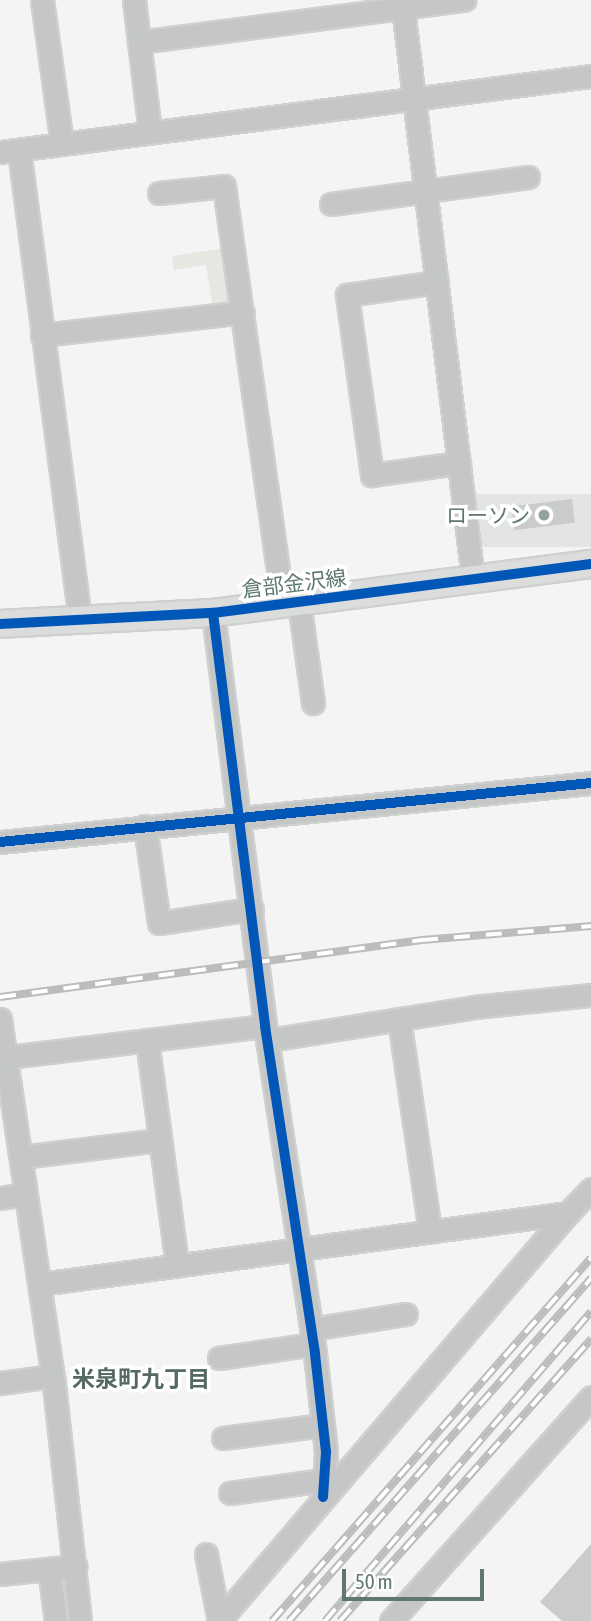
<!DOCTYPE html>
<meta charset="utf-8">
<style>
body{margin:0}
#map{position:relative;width:591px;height:1621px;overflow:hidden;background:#f5f4f4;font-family:"Asap Condensed","Noto Sans JP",sans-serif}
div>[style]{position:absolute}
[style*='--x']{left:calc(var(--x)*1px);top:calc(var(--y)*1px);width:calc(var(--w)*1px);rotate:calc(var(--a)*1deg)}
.built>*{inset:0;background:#e3e5e4;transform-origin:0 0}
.green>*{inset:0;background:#e7e6e1}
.building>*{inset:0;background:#cacccb;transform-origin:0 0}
.roads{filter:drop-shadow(2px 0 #cfd0d0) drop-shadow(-2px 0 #cfd0d0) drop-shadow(0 2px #cfd0d0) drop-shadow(0 -2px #cfd0d0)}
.minor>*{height:21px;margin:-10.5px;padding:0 10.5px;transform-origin:10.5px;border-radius:10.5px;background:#c4c7c6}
.major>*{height:26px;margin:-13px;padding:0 13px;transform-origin:13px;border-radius:13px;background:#dbdcdc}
.rail>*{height:8px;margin-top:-4px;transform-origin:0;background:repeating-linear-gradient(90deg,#fff 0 16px,#babdbc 0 32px);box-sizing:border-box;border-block:2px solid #babdbc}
.cycleway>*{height:10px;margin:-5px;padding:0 5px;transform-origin:5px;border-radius:5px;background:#0057b8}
.dots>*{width:19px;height:19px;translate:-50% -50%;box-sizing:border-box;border:4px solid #fff;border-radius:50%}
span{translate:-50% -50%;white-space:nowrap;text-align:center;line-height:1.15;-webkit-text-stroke:7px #fff;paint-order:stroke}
.poi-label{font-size:21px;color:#5e7870}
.right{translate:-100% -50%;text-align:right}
.street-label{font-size:21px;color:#5e7870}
.neighbourhood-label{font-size:23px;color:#546962;font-weight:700}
.scale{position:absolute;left:342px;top:1569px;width:142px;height:32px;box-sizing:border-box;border:4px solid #5e7870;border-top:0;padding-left:9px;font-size:21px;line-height:24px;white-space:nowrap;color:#5e7870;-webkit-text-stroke:5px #fff;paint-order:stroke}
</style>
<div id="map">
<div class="built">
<i style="left:591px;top:494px;width:53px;height:118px;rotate:90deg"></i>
</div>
<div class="green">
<i style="clip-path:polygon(225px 248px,233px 300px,227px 308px,213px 310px,206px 265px,174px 270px,172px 256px)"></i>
</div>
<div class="building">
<i style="left:572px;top:499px;width:24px;height:61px;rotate:83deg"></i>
<i style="clip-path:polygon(591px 1544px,591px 1621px,562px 1621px,540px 1602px)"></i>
</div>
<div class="roads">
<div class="minor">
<i style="--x:42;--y:0;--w:145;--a:82.1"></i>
<i style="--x:134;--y:0;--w:133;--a:83.1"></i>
<i style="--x:402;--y:0;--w:583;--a:83.01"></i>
<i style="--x:139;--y:42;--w:328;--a:-7.4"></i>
<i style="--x:19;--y:150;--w:475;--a:82.6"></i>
<i style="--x:0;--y:152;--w:596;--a:-7.33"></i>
<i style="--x:159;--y:193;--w:65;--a:-6.1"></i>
<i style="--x:224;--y:186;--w:422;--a:82"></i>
<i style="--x:331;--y:204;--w:199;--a:-7.8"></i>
<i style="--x:437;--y:282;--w:91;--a:171.8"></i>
<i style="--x:347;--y:295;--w:182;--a:82.1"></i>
<i style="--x:372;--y:475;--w:88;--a:-7.9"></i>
<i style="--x:42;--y:335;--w:202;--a:-6.5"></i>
<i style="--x:299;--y:602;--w:102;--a:82.1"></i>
<i style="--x:213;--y:613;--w:416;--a:82.8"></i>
<i style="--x:265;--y:1026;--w:332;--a:81.3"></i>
<i style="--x:315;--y:1354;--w:99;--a:83.6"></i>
<i style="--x:326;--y:1452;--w:45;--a:93.8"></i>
<i style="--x:145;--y:826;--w:98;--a:81.8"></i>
<i style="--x:159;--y:923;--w:94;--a:-8.6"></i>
<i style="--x:0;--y:842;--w:594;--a:-5.7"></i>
<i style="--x:0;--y:1019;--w:361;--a:81.6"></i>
<i style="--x:53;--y:1376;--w:246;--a:83.7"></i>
<i style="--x:399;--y:1019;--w:215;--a:81.7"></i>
<i style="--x:147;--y:1040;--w:226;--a:82.4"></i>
<i style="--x:269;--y:1040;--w:208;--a:-9.1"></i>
<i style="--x:474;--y:1007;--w:118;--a:-5.9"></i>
<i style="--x:8;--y:1057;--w:259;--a:-6.9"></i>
<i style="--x:21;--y:1157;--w:140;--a:-7"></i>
<i style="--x:0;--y:1198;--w:26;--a:-9"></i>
<i style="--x:40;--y:1284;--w:533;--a:-7.66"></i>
<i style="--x:568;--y:1213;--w:33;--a:-46"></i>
<i style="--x:311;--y:1329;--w:96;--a:-9"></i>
<i style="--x:219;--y:1358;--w:96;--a:-8.4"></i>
<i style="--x:0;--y:1383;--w:53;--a:-7.5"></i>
<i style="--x:223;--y:1438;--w:101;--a:-7.4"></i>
<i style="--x:230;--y:1493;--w:95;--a:-7.9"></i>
<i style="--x:206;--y:1554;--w:68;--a:79"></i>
<i style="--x:49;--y:1569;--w:52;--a:82.3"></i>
<i style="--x:0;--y:1574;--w:76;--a:-6"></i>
<i style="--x:219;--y:1621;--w:537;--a:-49.46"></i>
<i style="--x:391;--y:1621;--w:300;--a:-48.2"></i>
</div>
<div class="major">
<i style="--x:0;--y:624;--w:213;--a:-3"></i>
<i style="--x:213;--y:613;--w:381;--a:-7.4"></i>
</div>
</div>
<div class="rail">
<i style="--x:0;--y:997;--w:426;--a:-7.7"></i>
<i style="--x:422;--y:940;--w:170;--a:-4.7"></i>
<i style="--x:272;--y:1621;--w:483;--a:-48.7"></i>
<i style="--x:289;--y:1621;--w:457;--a:-48.6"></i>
<i style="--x:325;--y:1621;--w:408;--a:-49.3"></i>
<i style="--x:340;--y:1621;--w:378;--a:-48.3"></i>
</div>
<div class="cycleway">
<i style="--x:213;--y:613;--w:416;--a:82.8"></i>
<i style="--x:265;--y:1026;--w:332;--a:81.3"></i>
<i style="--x:315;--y:1354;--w:99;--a:83.6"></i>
<i style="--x:326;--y:1452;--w:45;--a:93.8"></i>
<i style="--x:0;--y:624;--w:213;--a:-3"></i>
<i style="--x:213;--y:613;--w:381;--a:-7.4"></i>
<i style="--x:0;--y:842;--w:594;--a:-5.7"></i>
</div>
<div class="dots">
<i style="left:544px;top:515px;background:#93a39e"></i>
</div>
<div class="poi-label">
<span class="right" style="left:530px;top:515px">ローソン</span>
</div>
<div class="street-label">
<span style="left:294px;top:583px;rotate:-7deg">倉部金沢線</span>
</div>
<div class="neighbourhood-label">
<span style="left:141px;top:1379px">米泉町九丁目</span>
</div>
<div class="scale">50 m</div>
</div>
